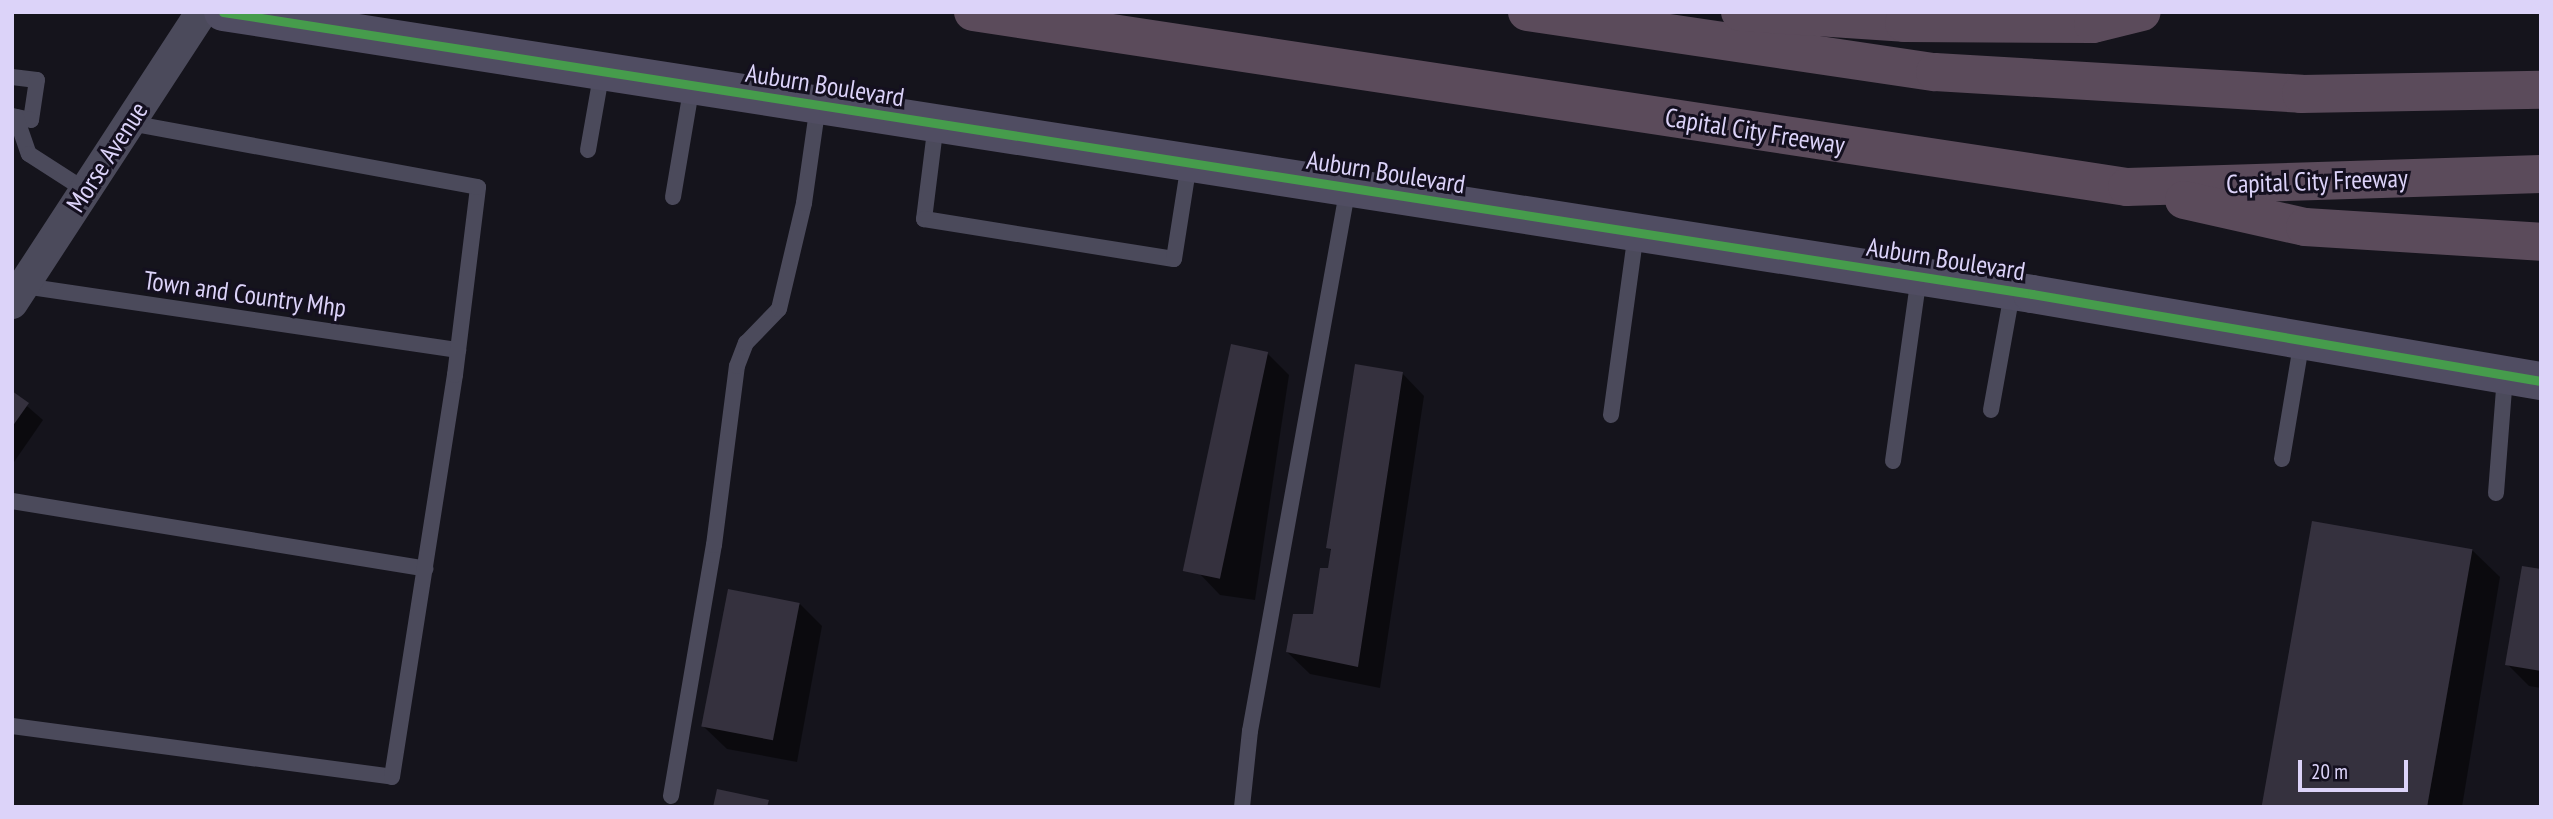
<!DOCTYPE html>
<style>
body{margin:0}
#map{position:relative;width:2553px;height:819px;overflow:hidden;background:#15141c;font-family:"PT Sans Narrow",sans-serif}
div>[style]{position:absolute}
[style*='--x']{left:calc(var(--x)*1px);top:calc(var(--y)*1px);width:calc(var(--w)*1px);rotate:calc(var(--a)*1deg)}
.shadow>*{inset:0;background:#0007}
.building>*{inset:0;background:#35313e;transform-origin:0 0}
.lane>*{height:16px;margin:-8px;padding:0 8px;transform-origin:8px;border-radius:8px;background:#4b4a5b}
.street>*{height:32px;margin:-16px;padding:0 16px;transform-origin:16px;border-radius:16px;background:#4b4a5b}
.secondary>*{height:38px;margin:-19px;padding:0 19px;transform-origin:19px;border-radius:19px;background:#504d62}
.highway>*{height:38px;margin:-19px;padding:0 19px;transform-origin:19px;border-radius:19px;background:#5b4b5b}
.cycleway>*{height:9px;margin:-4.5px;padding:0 4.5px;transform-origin:4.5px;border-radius:4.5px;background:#469c4c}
span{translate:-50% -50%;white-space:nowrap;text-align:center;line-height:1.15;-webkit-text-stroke:6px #14101f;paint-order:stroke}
.street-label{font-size:26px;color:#dcd3f9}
.frame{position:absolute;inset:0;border:14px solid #dcd3f9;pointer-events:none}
.scale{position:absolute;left:2298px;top:760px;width:110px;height:32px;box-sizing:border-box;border:4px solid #dcd3f9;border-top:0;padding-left:9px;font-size:21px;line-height:24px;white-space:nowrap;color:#dcd3f9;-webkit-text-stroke:5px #14101f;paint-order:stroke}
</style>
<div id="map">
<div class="shadow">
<i style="clip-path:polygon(1267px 353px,1289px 375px,1255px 600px,1220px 595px,1198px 572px)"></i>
<i style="clip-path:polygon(1402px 373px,1424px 396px,1380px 688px,1310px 674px,1287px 652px,1314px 616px,1330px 570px,1333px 552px,1328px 547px)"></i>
<i style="clip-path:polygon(12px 393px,43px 420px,12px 465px)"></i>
<i style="clip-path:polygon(2472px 550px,2500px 577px,2462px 807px,2266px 807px)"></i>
<i style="clip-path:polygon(2541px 571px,2541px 688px,2529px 686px,2507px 664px)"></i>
<i style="clip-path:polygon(800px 604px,822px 626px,797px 762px,727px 749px,704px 727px)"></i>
</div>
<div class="building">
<i style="left:1231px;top:344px;width:38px;height:232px;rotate:12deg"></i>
<i style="clip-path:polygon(1355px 364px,1403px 372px,1358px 667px,1286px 652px,1293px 614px,1313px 614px,1320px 568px,1328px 568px,1331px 549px,1326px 548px)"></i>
<i style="clip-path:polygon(12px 391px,29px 403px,12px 427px)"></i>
<i style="left:2312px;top:521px;width:163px;height:290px;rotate:10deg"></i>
<i style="clip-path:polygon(2522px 566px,2541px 569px,2541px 671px,2505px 665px)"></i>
<i style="left:728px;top:589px;width:73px;height:140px;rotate:11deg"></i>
<i style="clip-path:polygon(717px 789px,769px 800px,767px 807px,713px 807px)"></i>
</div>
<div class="lane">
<i style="--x:12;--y:77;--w:25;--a:7"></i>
<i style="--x:37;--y:80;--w:40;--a:98.5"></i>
<i style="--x:31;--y:120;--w:19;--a:-168"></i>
<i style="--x:16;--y:117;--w:39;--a:71"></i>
<i style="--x:29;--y:154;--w:67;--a:32.7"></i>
<i style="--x:936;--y:123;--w:97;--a:97.1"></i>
<i style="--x:924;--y:219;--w:253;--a:9.1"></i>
<i style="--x:1174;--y:259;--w:97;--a:-81.1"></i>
<i style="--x:588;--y:150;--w:80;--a:-80"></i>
<i style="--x:673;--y:197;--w:114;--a:-80.4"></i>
<i style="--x:24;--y:286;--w:439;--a:8.4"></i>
<i style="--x:1991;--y:410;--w:119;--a:-79.8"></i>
<i style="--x:1611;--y:415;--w:185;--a:-82.2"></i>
<i style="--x:2282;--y:459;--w:121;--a:-80.5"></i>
<i style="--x:1893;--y:461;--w:187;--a:-82"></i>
<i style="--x:2496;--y:493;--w:118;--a:-85.6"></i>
<i style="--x:12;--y:501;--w:419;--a:9.3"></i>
<i style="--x:12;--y:726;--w:383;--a:7.6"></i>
<i style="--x:392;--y:777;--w:407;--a:-81.1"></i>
<i style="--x:455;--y:375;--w:189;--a:-83"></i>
<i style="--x:478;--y:187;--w:356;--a:-169.6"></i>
<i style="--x:671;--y:796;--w:255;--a:-80.3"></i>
<i style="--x:714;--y:545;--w:180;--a:-82.7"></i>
<i style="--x:737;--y:366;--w:25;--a:-69"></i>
<i style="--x:746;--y:343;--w:47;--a:-45.9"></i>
<i style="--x:779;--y:309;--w:109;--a:-76.7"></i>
<i style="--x:804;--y:203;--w:99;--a:-81.9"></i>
<i style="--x:1242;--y:807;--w:76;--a:-84"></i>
<i style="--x:1250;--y:731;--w:553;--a:-79.79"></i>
</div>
<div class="street">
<i style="--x:12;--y:303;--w:348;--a:-56.9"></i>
</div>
<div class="secondary">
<i style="--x:223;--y:12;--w:1831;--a:8.86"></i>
<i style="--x:2032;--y:294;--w:516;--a:9.7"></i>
</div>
<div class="highway">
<i style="--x:973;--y:12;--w:1167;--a:8.62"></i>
<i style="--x:2127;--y:187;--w:414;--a:-1.8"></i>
<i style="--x:1527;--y:12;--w:412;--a:8.4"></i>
<i style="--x:1935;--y:72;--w:367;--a:3.4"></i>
<i style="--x:2301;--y:94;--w:240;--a:-1"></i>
<i style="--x:1740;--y:12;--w:164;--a:3.8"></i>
<i style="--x:1904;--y:23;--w:189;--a:0.3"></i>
<i style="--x:2093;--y:24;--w:50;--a:-13.8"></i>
<i style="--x:2184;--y:200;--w:124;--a:12.6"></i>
<i style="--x:2305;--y:227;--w:236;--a:3.6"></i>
</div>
<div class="cycleway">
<i style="--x:223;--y:12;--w:1831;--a:8.86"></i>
<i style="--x:2032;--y:294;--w:516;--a:9.7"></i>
</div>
<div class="street-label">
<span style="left:825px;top:85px;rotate:9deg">Auburn Boulevard</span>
<span style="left:1755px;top:131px;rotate:9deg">Capital City Freeway</span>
<span style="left:107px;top:157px;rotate:-57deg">Morse Avenue</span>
<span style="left:1386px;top:172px;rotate:9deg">Auburn Boulevard</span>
<span style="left:2317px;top:181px;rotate:-2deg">Capital City Freeway</span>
<span style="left:1946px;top:259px;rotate:9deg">Auburn Boulevard</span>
<span style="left:245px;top:294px;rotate:8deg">Town and Country Mhp</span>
</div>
<div class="frame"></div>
<div class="scale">20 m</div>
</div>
